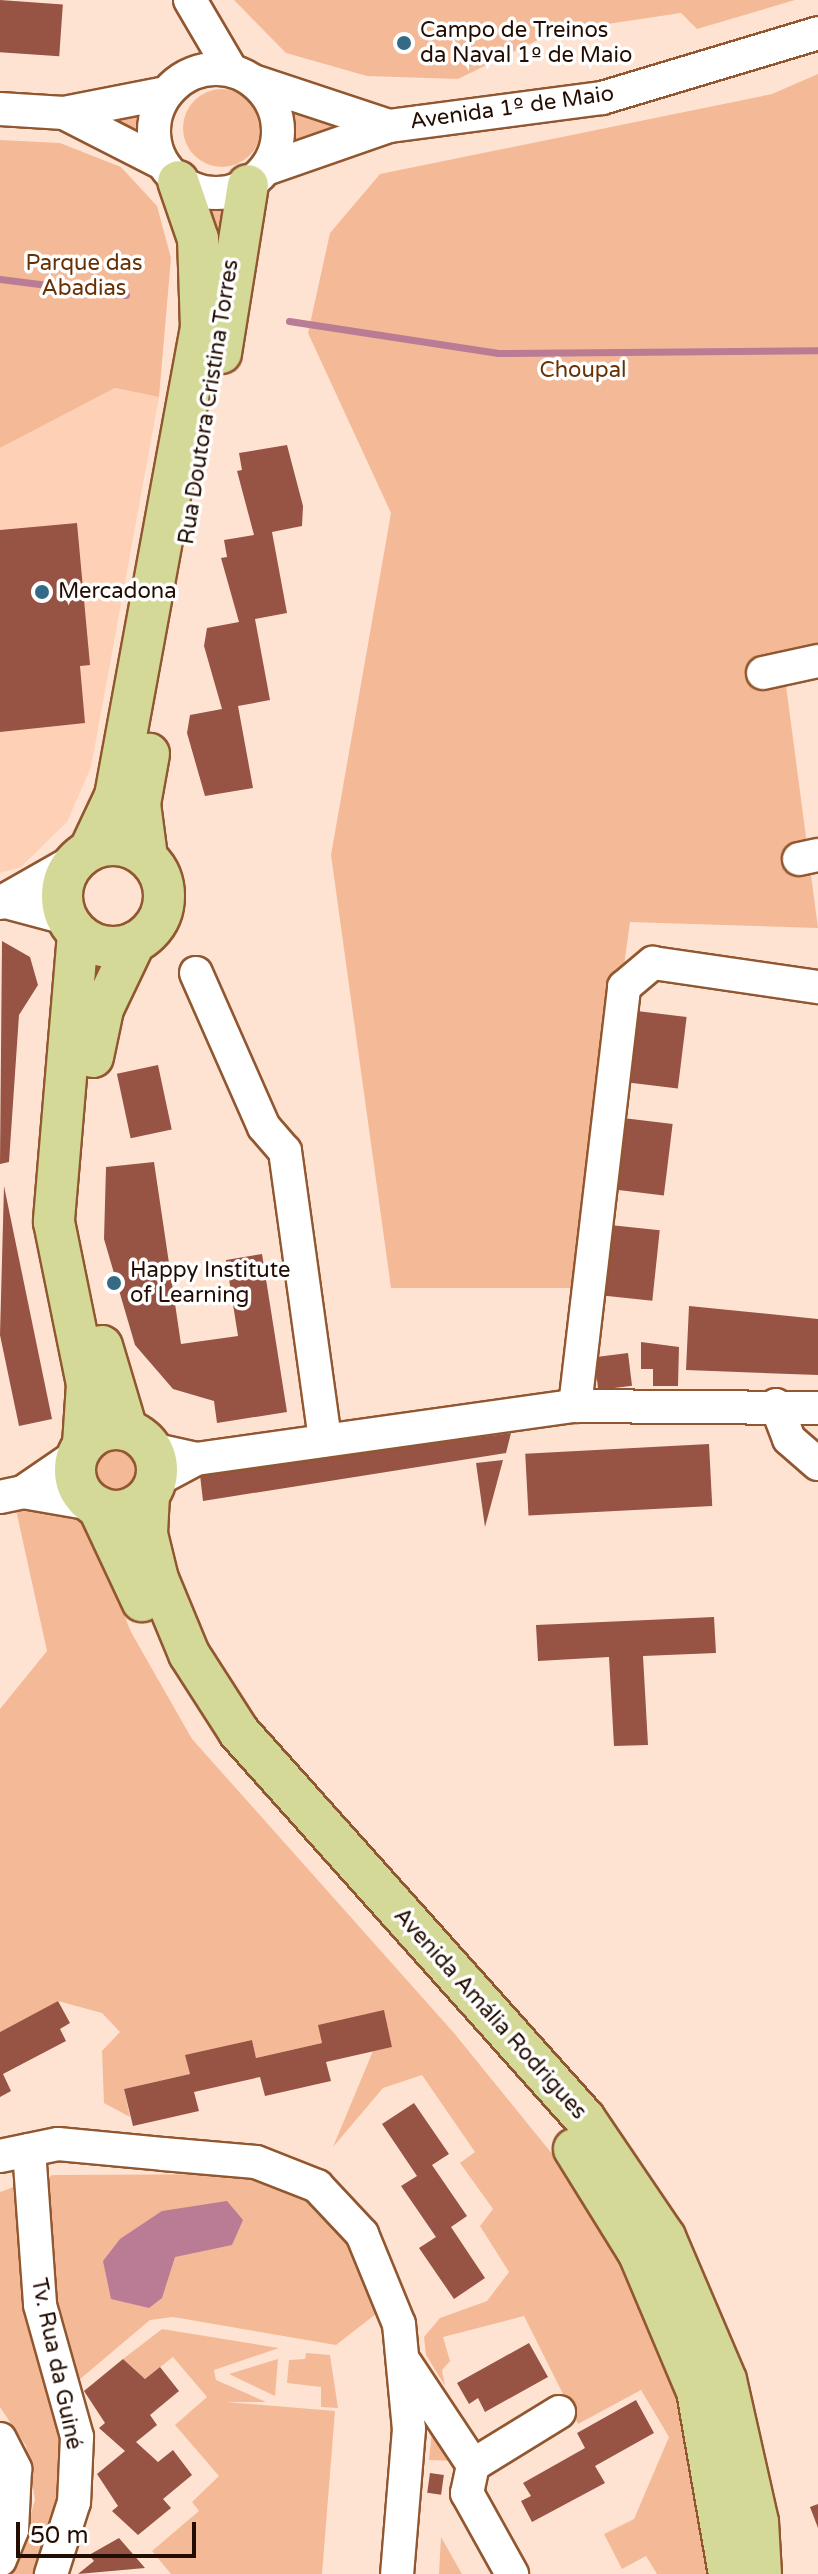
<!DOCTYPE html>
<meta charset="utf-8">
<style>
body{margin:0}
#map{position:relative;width:818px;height:2574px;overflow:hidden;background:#fee3d2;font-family:"Varela Round",sans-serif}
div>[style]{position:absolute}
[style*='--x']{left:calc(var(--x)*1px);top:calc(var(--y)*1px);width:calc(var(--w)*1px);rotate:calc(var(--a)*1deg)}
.built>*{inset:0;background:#fed1b6}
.green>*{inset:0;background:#f4ba97}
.round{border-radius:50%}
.water>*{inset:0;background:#ba7b95}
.stream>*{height:7px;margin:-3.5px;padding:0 3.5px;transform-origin:3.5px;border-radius:3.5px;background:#ba7b95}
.building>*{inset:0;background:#975344;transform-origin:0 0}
.roads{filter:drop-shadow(2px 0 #915730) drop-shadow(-2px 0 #915730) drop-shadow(0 2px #915730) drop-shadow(0 -2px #915730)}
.minor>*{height:32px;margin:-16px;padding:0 16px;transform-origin:16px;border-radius:16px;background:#fff}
.minor>.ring{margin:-16px;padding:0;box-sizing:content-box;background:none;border:32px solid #fff;border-radius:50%}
.major>*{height:40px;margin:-20px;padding:0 20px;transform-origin:20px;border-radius:20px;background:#d5d998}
.major>.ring{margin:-20px;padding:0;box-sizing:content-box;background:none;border:40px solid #d5d998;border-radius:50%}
.dots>*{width:22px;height:22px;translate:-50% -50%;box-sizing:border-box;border:4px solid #fff;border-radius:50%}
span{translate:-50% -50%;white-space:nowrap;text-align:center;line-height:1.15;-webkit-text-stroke:7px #fff;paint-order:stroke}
.poi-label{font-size:22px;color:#230c00}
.left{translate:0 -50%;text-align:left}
.street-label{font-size:22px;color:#230c00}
.park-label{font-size:22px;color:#673104}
.scale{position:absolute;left:16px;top:2522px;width:180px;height:36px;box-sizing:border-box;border:4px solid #230c00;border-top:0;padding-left:10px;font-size:24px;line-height:28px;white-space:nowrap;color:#230c00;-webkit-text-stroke:6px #fff;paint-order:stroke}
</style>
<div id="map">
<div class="built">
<i style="clip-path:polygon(115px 388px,159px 397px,91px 767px,67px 822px,21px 867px,0 873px,0 448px)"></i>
</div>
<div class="green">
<i style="clip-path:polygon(234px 0,795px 0,697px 29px,681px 13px,554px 32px,458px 79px,367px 76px,286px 53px)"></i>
<i style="clip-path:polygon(818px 74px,818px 646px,782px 655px,818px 928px,630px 922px,580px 1288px,391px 1288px,331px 855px,391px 513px,308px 333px,330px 233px,380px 174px,772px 94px)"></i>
<i class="round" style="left:183px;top:89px;width:78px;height:78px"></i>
<i style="clip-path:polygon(281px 98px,372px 126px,281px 157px,288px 125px)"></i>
<i style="clip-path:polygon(155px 104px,155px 151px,99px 122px)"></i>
<i style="clip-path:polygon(0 140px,60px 143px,121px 167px,157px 206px,171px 258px,159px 397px,115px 388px,0 448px)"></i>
<i style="clip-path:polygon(193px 195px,239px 195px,219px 255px)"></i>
<i class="round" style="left:93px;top:1440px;width:50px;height:50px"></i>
<i style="clip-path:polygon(51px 1506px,88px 1524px,131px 1632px,192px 1739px,454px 2033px,592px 2203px,656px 2330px,683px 2418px,706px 2574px,657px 2574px,646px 2556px,622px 2569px,604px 2534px,634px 2519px,669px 2437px,641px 2390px,578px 2424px,524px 2316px,443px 2337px,450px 2361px,442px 2370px,445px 2386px,426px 2355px,424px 2337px,440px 2318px,487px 2301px,509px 2272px,480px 2226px,493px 2209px,460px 2163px,475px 2152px,422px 2075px,383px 2088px,333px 2147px,373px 2051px,392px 2047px,384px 2011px,319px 2025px,322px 2043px,256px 2058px,252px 2040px,186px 2056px,190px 2074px,124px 2089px,130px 2117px,104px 2103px,102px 2051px,120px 2032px,102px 2013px,58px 2001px,0 2032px,0 1709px,47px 1651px,16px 1510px)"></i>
<i style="clip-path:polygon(266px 2174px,306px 2190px,351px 2244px,381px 2310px,336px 2345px,173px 2317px,150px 2320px,73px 2385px,48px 2274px,44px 2182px,52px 2175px)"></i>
<i style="clip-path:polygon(19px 2185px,63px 2437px,59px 2496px,35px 2574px,13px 2574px,35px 2500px,26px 2446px,0 2407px,0 2192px)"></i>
<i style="clip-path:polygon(162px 2329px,279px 2348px,214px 2370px,216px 2380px,266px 2402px,226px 2402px,335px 2411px,322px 2574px,171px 2574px,152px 2551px,199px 2511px,192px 2502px,219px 2476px,175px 2425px,207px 2397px,173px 2357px,145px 2379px,123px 2359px)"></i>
<i style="clip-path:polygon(306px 2353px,330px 2355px,338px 2408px,321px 2407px,321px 2387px,287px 2383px,289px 2360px,305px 2359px)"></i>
<i style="clip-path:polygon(278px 2359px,275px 2396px,229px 2374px)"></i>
<i style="clip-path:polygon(432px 2431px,456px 2461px,429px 2460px)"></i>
<i style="clip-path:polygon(441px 2537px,462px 2574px,439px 2574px)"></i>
</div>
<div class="water">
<i style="clip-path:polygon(227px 2201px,243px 2220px,232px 2245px,175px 2257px,162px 2298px,149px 2308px,111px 2299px,103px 2261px,120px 2239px,162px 2211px)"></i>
</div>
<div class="stream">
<i style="--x:0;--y:279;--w:127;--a:7.2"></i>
<i style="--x:289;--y:321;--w:210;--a:8.7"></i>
<i style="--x:497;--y:353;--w:321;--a:-0.5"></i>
</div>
<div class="building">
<i style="left:0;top:0;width:63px;height:52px;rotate:4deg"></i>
<i style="clip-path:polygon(287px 445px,303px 506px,302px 526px,272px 532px,287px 613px,255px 619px,270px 700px,238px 706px,253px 788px,205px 796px,187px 733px,190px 715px,222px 709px,204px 646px,207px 628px,239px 622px,221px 558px,227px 557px,224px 540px,254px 535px,237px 471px,242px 470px,239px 453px)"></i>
<i style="clip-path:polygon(77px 523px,90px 665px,80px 666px,85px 723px,0 732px,0 530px)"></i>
<i style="clip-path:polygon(2px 941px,30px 957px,38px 985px,19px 1015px,9px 1162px,0 1164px)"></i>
<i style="left:637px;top:1011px;width:50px;height:72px;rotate:7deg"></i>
<i style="left:158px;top:1065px;width:66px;height:42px;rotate:78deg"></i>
<i style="left:623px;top:1118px;width:50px;height:72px;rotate:7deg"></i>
<i style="clip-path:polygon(154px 1162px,181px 1344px,238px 1336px,226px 1260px,262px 1254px,287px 1412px,217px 1423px,214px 1401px,173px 1389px,135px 1345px,104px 1239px,106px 1167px)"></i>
<i style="clip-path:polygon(4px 1186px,52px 1419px,19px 1426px,0 1335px)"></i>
<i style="left:610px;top:1225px;width:50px;height:71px;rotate:6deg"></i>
<i style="clip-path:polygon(689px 1306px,818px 1319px,818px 1375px,686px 1370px)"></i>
<i style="clip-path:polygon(641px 1342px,679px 1347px,678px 1386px,653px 1386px,653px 1369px,641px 1369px)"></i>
<i style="left:628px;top:1353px;width:33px;height:34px;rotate:83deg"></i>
<i style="clip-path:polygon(511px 1433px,506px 1453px,203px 1501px,200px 1475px)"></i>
<i style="left:709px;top:1444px;width:62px;height:184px;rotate:87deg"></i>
<i style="clip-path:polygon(503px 1460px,485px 1527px,476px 1463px)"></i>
<i style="clip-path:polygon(714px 1617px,716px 1653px,643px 1656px,648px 1745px,614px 1746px,609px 1657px,538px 1661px,536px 1625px)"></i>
<i style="clip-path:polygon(58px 2001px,70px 2023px,60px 2029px,66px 2041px,3px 2074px,11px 2091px,0 2097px,0 2032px)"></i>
<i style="clip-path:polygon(384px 2010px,392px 2047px,326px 2062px,331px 2081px,265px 2096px,260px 2077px,194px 2092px,199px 2111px,133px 2126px,124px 2089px,190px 2074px,185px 2055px,252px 2040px,256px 2058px,322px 2043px,318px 2025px)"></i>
<i style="clip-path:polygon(414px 2103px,449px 2154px,432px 2165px,467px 2216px,451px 2227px,485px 2278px,454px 2299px,419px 2248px,436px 2237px,401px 2186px,417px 2176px,382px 2124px)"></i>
<i style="clip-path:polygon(529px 2343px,548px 2377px,485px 2412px,478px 2398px,469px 2404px,457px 2383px)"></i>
<i style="clip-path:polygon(123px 2359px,145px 2379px,160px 2367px,179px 2391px,150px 2415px,157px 2425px,136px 2442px,158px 2462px,173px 2450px,192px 2475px,163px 2499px,171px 2508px,138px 2535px,112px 2511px,118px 2506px,97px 2474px,125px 2451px,99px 2428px,105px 2423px,84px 2391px)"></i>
<i style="clip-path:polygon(636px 2400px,654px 2433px,595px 2466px,605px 2483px,532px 2522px,521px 2501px,531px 2496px,523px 2483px,585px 2448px,577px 2433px)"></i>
<i style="left:430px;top:2473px;width:14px;height:20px;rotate:8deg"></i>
<i style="clip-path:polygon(818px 2504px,818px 2528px,810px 2507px)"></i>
<i style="clip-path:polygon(119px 2538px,145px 2568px,78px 2574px,94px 2561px,89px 2555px)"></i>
</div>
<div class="roads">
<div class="minor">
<i style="--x:190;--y:0;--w:81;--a:59.6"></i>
<i class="ring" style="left:154px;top:69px;width:92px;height:92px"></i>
<i style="--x:253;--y:81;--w:143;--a:18.3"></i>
<i style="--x:0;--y:109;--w:64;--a:3.6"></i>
<i style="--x:64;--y:113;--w:104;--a:-11.1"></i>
<i style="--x:64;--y:113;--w:110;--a:27"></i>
<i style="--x:266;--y:169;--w:130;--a:-19.3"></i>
<i style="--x:389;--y:126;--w:215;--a:-7.5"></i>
<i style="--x:602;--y:98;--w:226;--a:-16.7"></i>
<i style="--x:763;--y:673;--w:56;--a:-12.3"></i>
<i style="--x:799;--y:859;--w:19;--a:-12"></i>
<i style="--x:6;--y:902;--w:62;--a:14.9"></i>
<i style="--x:0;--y:903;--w:85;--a:-29.6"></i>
<i style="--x:196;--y:973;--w:168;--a:66.2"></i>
<i style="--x:264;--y:1127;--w:32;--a:49"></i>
<i style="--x:285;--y:1151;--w:292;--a:82.1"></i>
<i style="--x:776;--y:1405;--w:36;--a:69"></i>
<i style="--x:789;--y:1439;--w:38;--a:41"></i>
<i style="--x:575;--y:1406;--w:422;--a:-83.3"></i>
<i style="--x:624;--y:987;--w:38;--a:-40"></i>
<i style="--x:653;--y:963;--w:167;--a:8.3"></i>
<i style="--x:152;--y:1449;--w:45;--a:12.8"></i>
<i style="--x:157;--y:1480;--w:44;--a:-28.3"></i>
<i style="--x:196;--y:1459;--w:383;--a:-8"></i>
<i style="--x:575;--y:1406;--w:243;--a:0.5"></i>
<i style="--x:23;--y:1492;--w:70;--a:9.9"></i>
<i style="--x:0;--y:1497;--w:24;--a:-12"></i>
<i style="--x:23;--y:1492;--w:65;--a:-34.4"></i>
<i style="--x:29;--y:2150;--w:155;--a:85.9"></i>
<i style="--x:40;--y:2305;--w:137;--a:74.3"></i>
<i style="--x:77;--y:2437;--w:65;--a:92.6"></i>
<i style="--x:74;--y:2502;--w:76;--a:107.7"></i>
<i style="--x:0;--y:2156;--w:59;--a:-11.7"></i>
<i style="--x:58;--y:2144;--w:105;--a:5.4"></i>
<i style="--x:163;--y:2154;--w:93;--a:4.9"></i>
<i style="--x:256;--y:2162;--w:66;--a:21.5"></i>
<i style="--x:317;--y:2186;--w:66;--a:46.8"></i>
<i style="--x:362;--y:2234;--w:97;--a:67.7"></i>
<i style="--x:399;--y:2324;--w:105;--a:84.6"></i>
<i style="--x:409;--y:2429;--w:145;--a:94.7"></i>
<i style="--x:406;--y:2364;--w:121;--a:56.4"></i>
<i style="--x:473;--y:2465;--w:29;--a:102"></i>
<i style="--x:467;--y:2493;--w:93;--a:60.9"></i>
<i style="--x:0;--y:2439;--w:34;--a:63"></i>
<i style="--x:15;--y:2469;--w:61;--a:92.8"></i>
<i style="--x:12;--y:2530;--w:32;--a:112"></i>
<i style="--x:473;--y:2465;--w:101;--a:-31.6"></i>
</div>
<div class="major">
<i style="--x:221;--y:353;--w:170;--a:-80.9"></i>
<i class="ring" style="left:62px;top:845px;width:62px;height:62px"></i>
<i style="--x:90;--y:849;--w:59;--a:-64.7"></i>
<i style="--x:115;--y:796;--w:476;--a:-79.6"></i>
<i style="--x:201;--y:328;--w:89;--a:-91.9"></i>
<i style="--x:198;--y:239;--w:61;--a:-109"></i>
<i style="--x:147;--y:857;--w:53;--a:-97.5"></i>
<i style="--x:140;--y:804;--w:51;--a:-79.8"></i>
<i style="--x:78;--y:934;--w:289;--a:94.8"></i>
<i style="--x:54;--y:1222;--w:165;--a:78.5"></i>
<i style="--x:87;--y:1384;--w:61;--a:93.8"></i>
<i style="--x:93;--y:1057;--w:49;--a:-78.2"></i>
<i style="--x:103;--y:1009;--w:74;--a:-64.5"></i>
<i style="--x:102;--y:1346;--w:88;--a:73.4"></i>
<i class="ring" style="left:75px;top:1429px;width:42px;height:42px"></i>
<i style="--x:149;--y:1495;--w:39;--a:93"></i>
<i style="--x:147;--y:1534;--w:46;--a:76.3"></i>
<i style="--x:158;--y:1579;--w:81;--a:67.5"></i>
<i style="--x:189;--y:1654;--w:93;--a:57.3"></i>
<i style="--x:239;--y:1732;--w:519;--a:48.2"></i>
<i style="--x:585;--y:2119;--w:143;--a:55.9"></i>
<i style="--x:665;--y:2237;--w:155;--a:66.9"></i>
<i style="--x:726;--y:2380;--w:146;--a:77.3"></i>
<i style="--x:758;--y:2522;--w:52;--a:86.7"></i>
<i style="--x:98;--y:1507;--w:104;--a:64.9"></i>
<i style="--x:574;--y:2149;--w:123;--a:58.2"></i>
<i style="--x:639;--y:2254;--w:149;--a:67.1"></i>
<i style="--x:697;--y:2391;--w:186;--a:80.1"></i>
</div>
</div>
<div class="dots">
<i style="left:404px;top:43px;background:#346a85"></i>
<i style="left:42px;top:592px;background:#346a85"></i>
<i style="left:114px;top:1283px;background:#346a85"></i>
</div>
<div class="poi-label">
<span class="left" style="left:420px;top:43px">Campo de Treinos<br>da Naval 1º de Maio</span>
<span class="left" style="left:58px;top:592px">Mercadona</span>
<span class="left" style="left:130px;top:1283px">Happy Institute<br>of Learning</span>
</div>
<div class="street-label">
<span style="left:512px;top:108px;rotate:-8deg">Avenida 1º de Maio</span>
<span style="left:209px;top:402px;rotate:-81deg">Rua Doutora Cristina Torres</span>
<span style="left:490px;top:2014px;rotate:48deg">Avenida Amália Rodrigues</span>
<span style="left:56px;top:2364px;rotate:78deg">Tv. Rua da Guiné</span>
</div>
<div class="park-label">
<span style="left:84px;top:276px">Parque das<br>Abadias</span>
<span style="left:583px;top:371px">Choupal</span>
</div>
<div class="scale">50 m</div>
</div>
